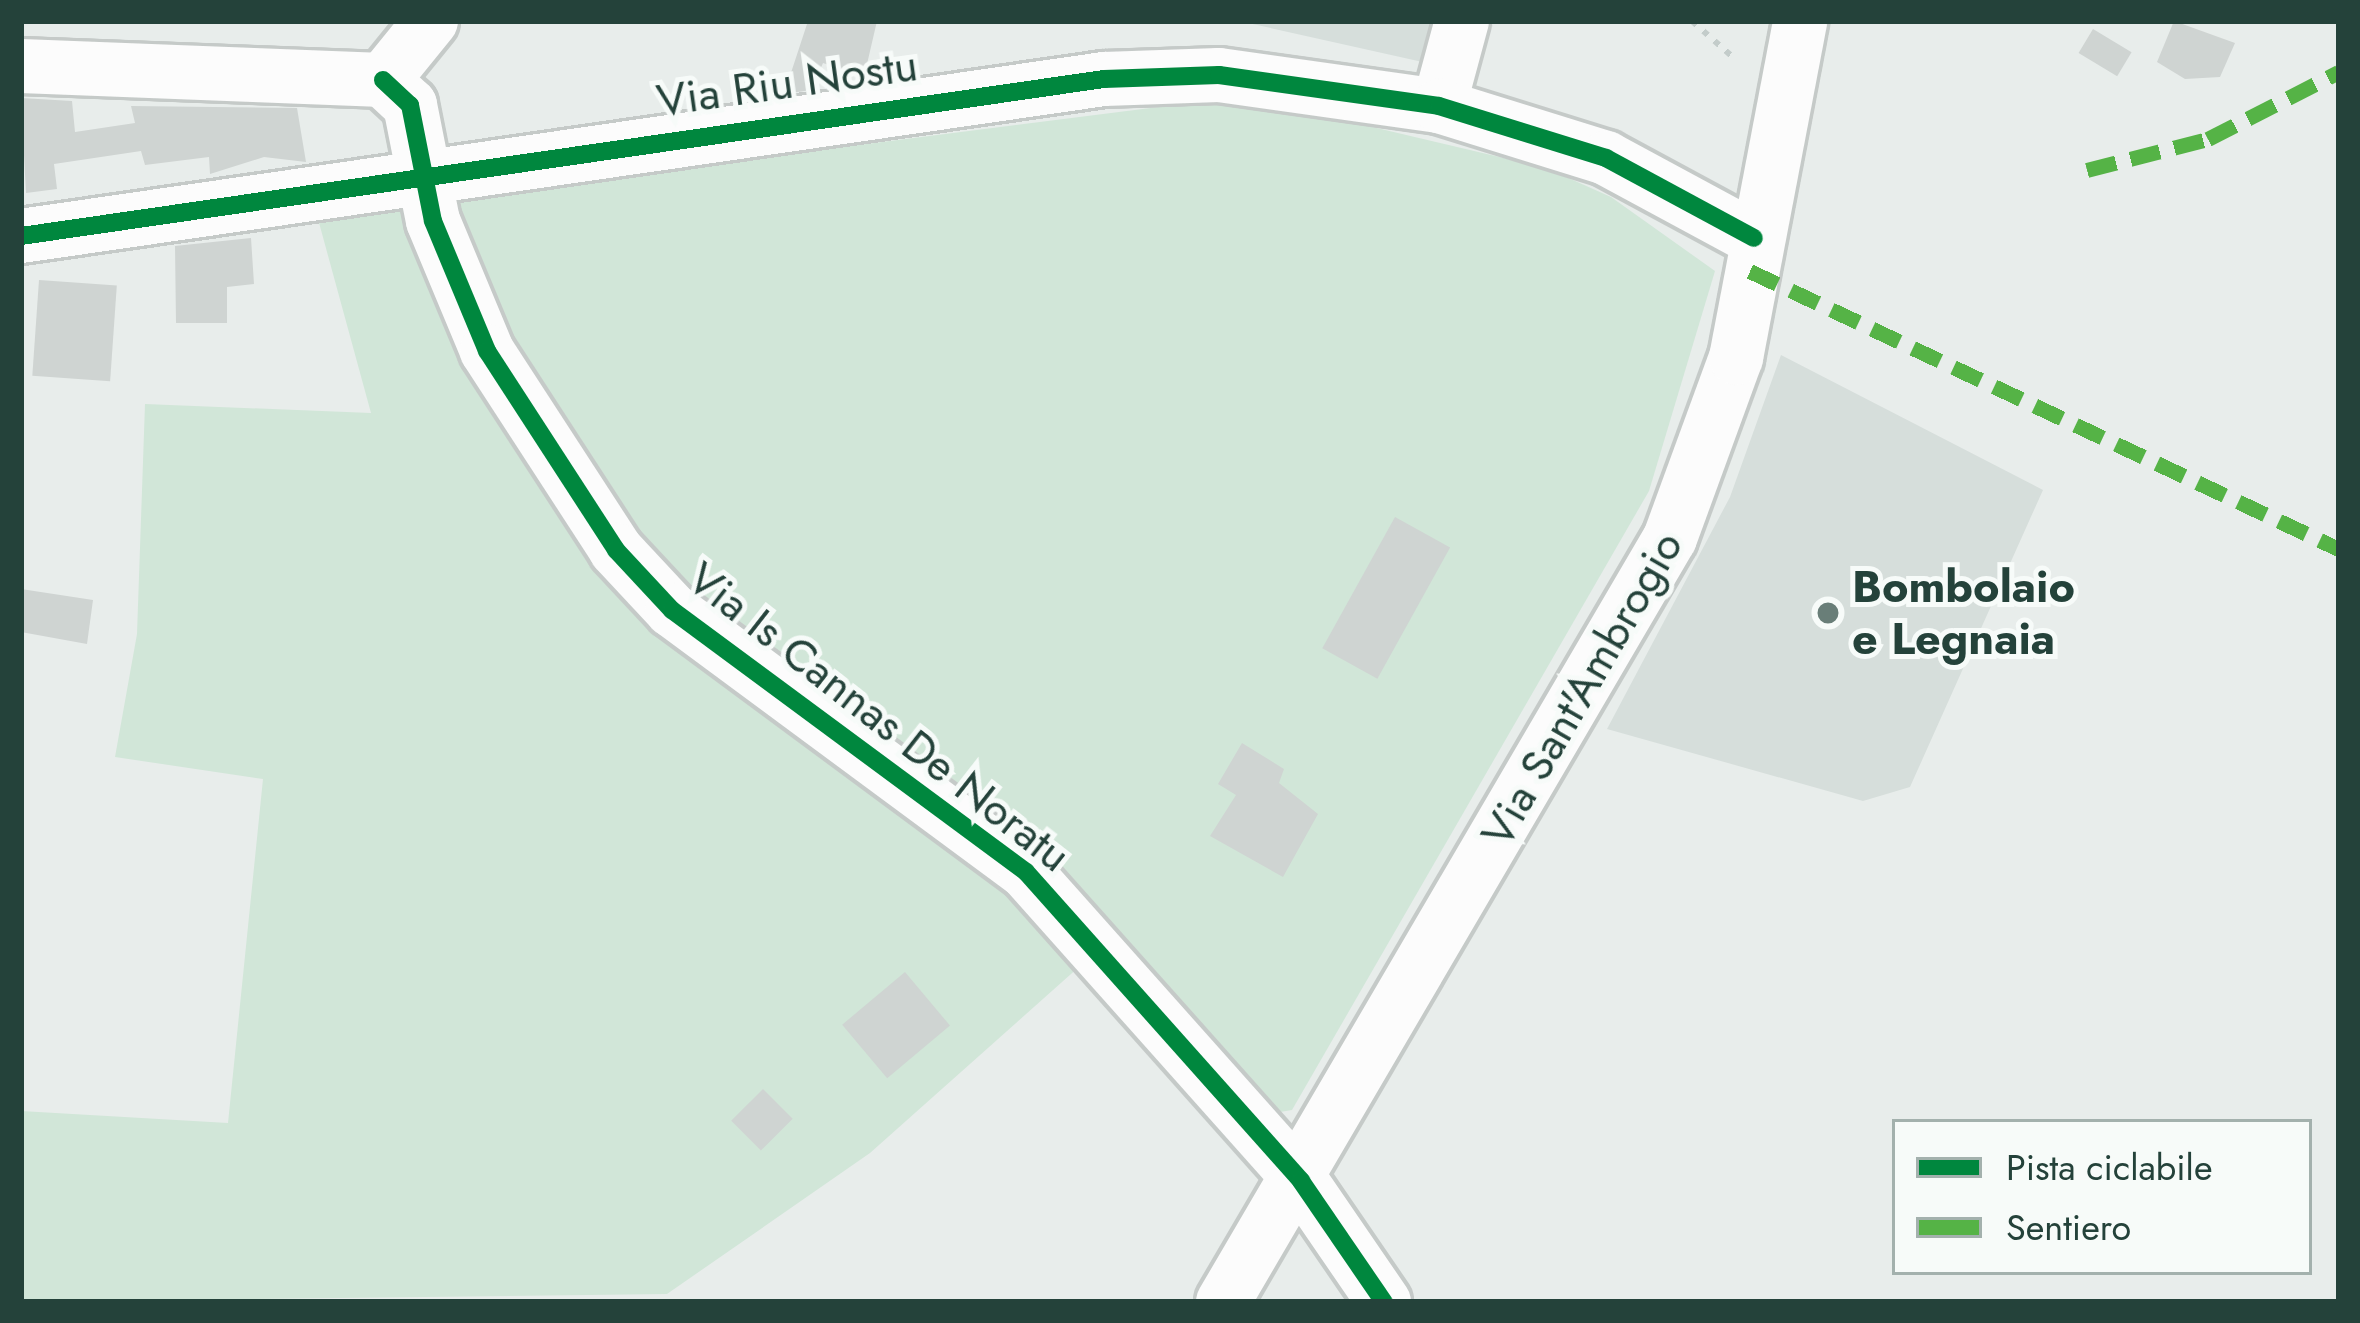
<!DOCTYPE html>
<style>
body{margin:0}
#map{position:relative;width:2360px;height:1323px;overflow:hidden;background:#e8edeb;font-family:Jost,sans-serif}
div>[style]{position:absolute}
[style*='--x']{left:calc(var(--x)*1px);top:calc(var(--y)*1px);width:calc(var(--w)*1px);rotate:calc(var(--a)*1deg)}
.built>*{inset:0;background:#d6dedb}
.green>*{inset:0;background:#d1e6d8}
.building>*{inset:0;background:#cfd4d2;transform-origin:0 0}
.path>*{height:6px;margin-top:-3px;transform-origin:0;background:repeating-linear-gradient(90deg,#c3ccca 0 6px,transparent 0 15px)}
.roads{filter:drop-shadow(3px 0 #c5cac8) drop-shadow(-3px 0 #c5cac8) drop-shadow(0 3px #c5cac8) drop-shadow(0 -3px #c5cac8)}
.minor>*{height:54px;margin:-27px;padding:0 27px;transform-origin:27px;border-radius:27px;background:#fcfcfc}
.quiet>*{height:15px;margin-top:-7.5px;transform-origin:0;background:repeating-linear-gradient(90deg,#55b346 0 30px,transparent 0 45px)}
.cycleway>*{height:18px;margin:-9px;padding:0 9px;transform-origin:9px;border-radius:9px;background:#00873e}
.dots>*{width:33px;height:33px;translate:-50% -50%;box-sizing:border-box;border:6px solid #f7fbf9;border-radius:50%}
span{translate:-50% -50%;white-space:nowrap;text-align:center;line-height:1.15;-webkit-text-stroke:10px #f7fbf9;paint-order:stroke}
.street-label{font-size:45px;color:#24423a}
.poi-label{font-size:45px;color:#24423a;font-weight:700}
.left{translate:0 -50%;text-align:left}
.frame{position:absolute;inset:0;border:24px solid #24423a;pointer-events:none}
.legend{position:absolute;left:1892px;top:1119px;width:420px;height:156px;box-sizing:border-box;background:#f7fbf9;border:3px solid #a3b1ad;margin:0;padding:15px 21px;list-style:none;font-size:36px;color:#24423a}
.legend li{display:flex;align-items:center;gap:24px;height:60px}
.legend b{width:60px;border:3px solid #a3b1ad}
</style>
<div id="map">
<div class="built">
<i style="clip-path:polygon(1239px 21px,1447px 21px,1436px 65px)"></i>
<i style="clip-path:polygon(1781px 355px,2043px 490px,1910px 787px,1863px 801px,1607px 729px,1730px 497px)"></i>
</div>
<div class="green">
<i style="clip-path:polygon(1206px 101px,1330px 117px,1546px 168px,1611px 197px,1715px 271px,1649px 491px,1292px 1110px,1274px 1113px,632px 535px,507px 349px,449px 197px)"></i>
<i style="clip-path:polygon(407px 204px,497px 409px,1080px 966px,870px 1153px,667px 1294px,21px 1302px,21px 1111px,228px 1123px,263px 779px,115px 757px,137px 634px,145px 404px,371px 413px,318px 219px)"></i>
</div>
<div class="building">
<i style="clip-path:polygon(808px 21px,877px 21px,864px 77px,823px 63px,811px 90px,784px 94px)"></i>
<i style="clip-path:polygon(2174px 21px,2235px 43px,2220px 77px,2185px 79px,2157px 62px)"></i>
<i style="left:2093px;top:29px;width:45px;height:28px;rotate:31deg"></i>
<i style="clip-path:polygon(21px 98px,72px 101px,75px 132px,135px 123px,131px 106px,297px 108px,306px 162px,264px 157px,210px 174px,209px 157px,145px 165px,141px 151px,54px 164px,57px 189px,26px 193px)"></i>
<i style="clip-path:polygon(251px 238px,254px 284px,227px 287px,227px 323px,176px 323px,175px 246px)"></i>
<i style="left:39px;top:280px;width:78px;height:96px;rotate:4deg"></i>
<i style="left:1395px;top:517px;width:63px;height:150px;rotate:29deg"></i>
<i style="clip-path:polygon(21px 589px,93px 600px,87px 644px,21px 632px)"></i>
<i style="clip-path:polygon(1242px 743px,1284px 769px,1279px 783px,1318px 814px,1283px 877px,1210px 836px,1236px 795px,1218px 784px)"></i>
<i style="left:905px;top:972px;width:70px;height:82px;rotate:50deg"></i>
<i style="left:763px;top:1089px;width:42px;height:45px;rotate:45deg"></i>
</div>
<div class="path">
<i style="--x:1692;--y:21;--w:57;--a:41.5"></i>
</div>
<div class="roads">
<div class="minor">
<i style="--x:21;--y:66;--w:362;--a:2.2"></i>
<i style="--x:383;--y:80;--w:37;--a:43"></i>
<i style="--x:410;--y:105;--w:118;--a:78.8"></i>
<i style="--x:433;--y:221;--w:141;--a:67.4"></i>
<i style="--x:487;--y:351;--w:237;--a:57"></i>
<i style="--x:616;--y:550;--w:82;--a:47"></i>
<i style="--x:672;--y:610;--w:440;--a:36.5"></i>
<i style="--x:1026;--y:872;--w:414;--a:48.3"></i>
<i style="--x:1301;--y:1181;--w:147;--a:55.6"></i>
<i style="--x:383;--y:80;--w:76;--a:-50.9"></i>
<i style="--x:1439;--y:106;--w:88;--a:-74.9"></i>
<i style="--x:21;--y:236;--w:1094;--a:-8.25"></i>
<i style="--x:1104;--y:79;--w:115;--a:-2"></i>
<i style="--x:1219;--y:75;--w:222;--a:8"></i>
<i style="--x:1439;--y:106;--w:175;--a:17.3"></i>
<i style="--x:1606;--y:158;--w:168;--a:28.4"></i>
<i style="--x:1223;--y:1302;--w:885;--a:-59.67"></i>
<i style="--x:1670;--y:538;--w:192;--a:-69.9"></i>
<i style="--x:1736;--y:358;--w:343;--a:-79.2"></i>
</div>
</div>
<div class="quiet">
<i style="--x:2087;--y:170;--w:125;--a:-14.4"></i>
<i style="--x:2208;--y:139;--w:147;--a:-27.1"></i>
<i style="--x:1750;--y:271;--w:651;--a:25.27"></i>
</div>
<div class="cycleway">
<i style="--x:383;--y:80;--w:37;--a:43"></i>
<i style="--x:410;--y:105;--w:118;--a:78.8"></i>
<i style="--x:433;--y:221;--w:141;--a:67.4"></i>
<i style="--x:487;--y:351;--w:237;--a:57"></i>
<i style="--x:616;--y:550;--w:82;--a:47"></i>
<i style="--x:672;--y:610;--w:440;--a:36.5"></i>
<i style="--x:1026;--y:872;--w:414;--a:48.3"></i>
<i style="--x:1301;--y:1181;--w:147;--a:55.6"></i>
<i style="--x:21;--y:236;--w:1094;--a:-8.25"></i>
<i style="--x:1104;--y:79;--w:115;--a:-2"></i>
<i style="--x:1219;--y:75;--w:222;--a:8"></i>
<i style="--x:1439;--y:106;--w:175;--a:17.3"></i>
<i style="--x:1606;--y:158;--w:168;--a:28.4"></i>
</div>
<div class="dots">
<i style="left:1828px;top:613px;background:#697e78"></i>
</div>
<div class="street-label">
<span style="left:787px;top:83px;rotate:-8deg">Via Riu Nostu</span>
<span style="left:1582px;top:689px;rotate:-60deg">Via Sant'Ambrogio</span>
<span style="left:879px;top:717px;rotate:38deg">Via Is Cannas De Noratu</span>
</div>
<div class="poi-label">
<span class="left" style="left:1852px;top:613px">Bombolaio<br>e Legnaia</span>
</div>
<div class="frame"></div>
<ul class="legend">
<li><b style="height:15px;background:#00873e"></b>Pista ciclabile</li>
<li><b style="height:15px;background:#55b346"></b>Sentiero</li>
</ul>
</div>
